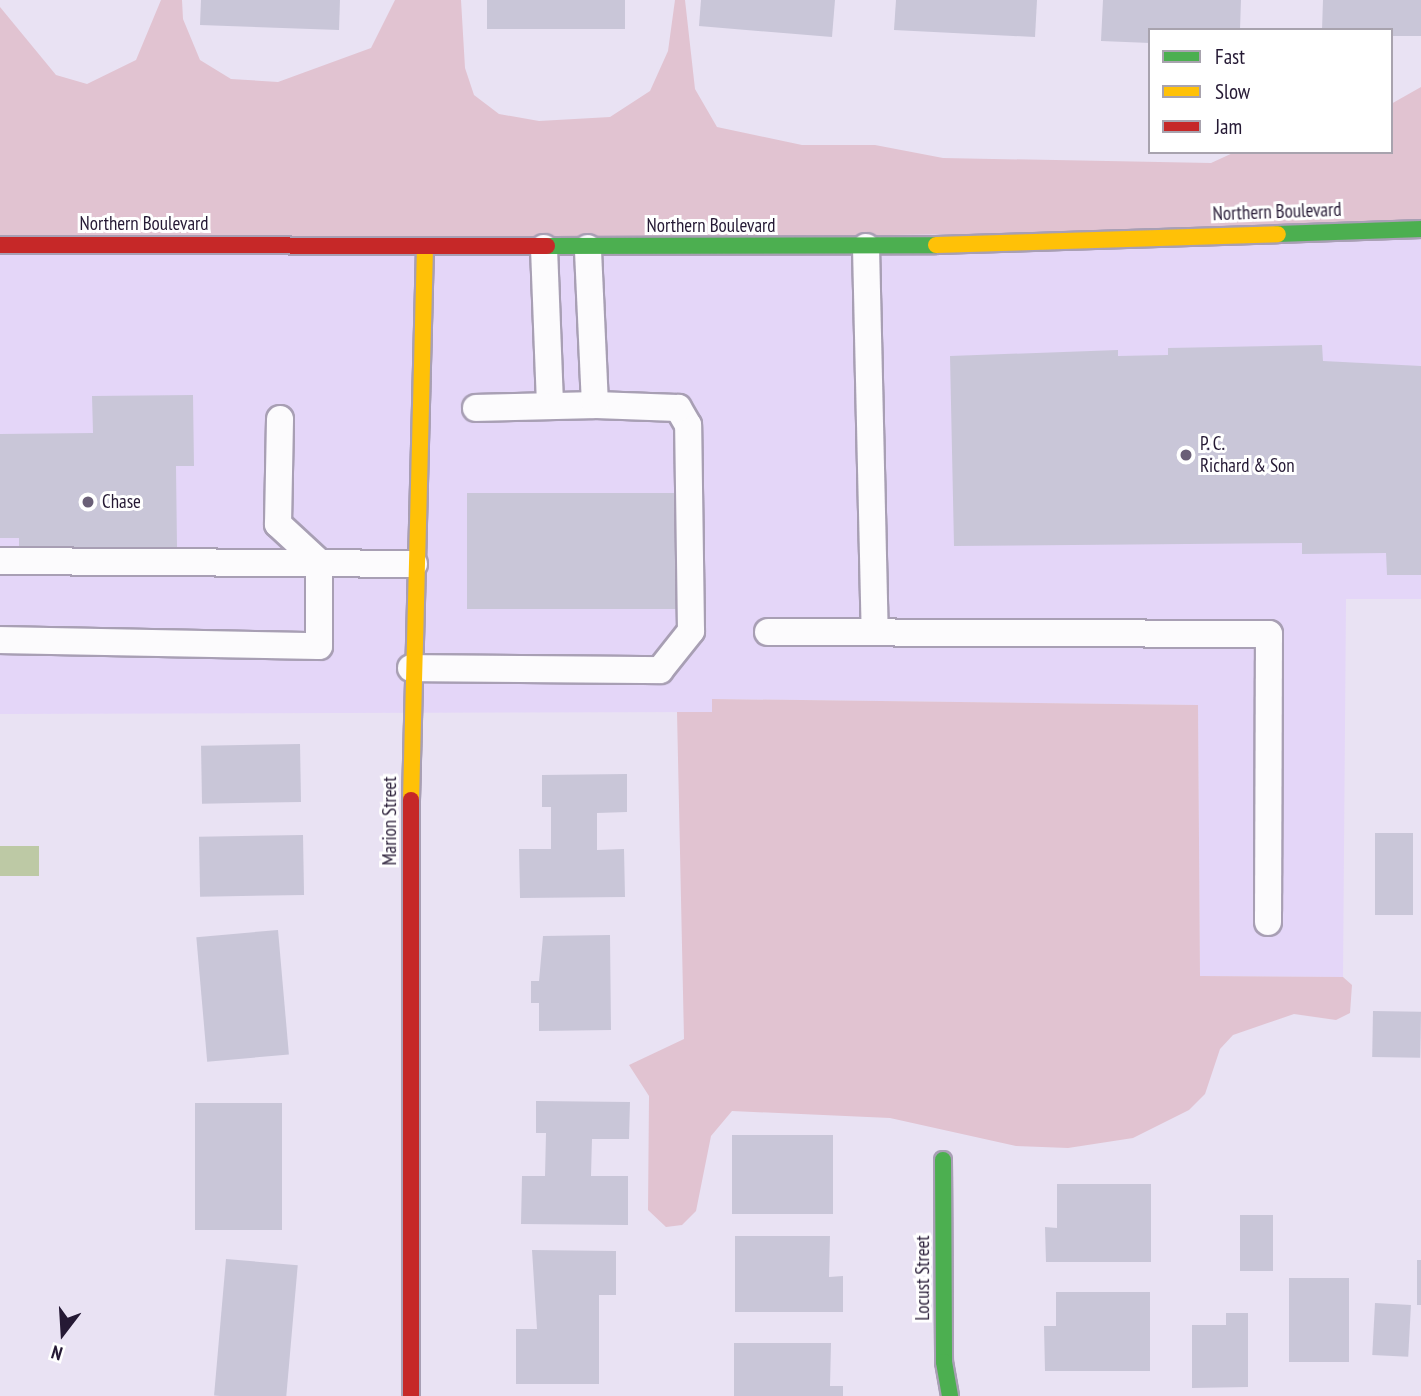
<!DOCTYPE html>
<style>
body{margin:0}
#map{position:relative;width:1421px;height:1396px;overflow:hidden;background:#e9e2f3;font-family:"PT Sans Narrow",sans-serif}
div>[style]{position:absolute}
[style*='--x']{left:calc(var(--x)*1px);top:calc(var(--y)*1px);width:calc(var(--w)*1px);rotate:calc(var(--a)*1deg)}
.built>*{inset:0;background:#e4d6f8}
.green>*{inset:0;background:#e1c3d1}
.water>*{inset:0;background:#bdc9a5;transform-origin:0 0}
.building>*{inset:0;background:#c9c6d8;transform-origin:0 0}
.roads{filter:drop-shadow(2px 0 #a89fb4) drop-shadow(-2px 0 #a89fb4) drop-shadow(0 2px #a89fb4) drop-shadow(0 -2px #a89fb4)}
.lane>*{height:26px;margin:-13px;padding:0 13px;transform-origin:13px;border-radius:13px;background:#fcfbfd}
.fast>*{height:16px;margin:-8px;padding:0 8px;transform-origin:8px;border-radius:8px;background:#4caf50}
.slow>*{height:16px;margin:-8px;padding:0 8px;transform-origin:8px;border-radius:8px;background:#ffc107}
.jam>*{height:16px;margin:-8px;padding:0 8px;transform-origin:8px;border-radius:8px;background:#c62828}
.dots>*{width:19px;height:19px;translate:-50% -50%;box-sizing:border-box;border:4px solid #fff;border-radius:50%}
span{translate:-50% -50%;white-space:nowrap;text-align:center;line-height:1.15;-webkit-text-stroke:6px #fff;paint-order:stroke}
.street-label{font-size:19px;color:#251934}
.poi-label{font-size:19px;color:#251934}
.left{translate:0 -50%;text-align:left}
.legend{position:absolute;left:1148px;top:28px;width:245px;height:126px;box-sizing:border-box;background:#fff;border:2px solid #a8a3ae;margin:0;padding:9px 12px;list-style:none;font-size:21px;color:#251934}
.legend li{display:flex;align-items:center;gap:14px;height:35px}
.legend b{width:35px;border:2px solid #a8a3ae}
.north{position:absolute;left:28px;top:1298px;width:70px;height:70px;-webkit-text-stroke:5px #fff;paint-order:stroke;rotate:197deg;font-size:19px;font-weight:700;line-height:28px;text-align:center;color:#251934}
.north::after{content:'';display:block;margin:auto;width:24px;height:32px;background:#251934;clip-path:polygon(50% 0,100% 100%,50% 72%,0 100%)}
</style>
<div id="map">
<div class="built">
<i style="clip-path:polygon(1421px 229px,1421px 599px,1346px 599px,1343px 977px,1200px 976px,1198px 705px,713px 699px,712px 712px,0 714px,0 245px)"></i>
</div>
<div class="green">
<i style="clip-path:polygon(161px 0,182px 0,183px 19px,200px 60px,231px 79px,278px 82px,371px 48px,395px 0,461px 0,465px 68px,474px 95px,499px 114px,539px 121px,610px 117px,650px 91px,668px 51px,675px 0,685px 0,695px 89px,717px 127px,802px 145px,875px 145px,943px 158px,1211px 163px,1235px 152px,1391px 152px,1391px 104px,1421px 87px,1421px 229px,0 245px,0 7px,56px 75px,87px 84px,136px 60px)"></i>
<i style="clip-path:polygon(712px 699px,1198px 705px,1200px 976px,1343px 977px,1352px 985px,1350px 1013px,1336px 1020px,1294px 1014px,1233px 1035px,1220px 1049px,1205px 1094px,1189px 1110px,1133px 1138px,1068px 1148px,1016px 1146px,890px 1118px,732px 1111px,711px 1136px,696px 1211px,682px 1225px,666px 1227px,648px 1210px,649px 1096px,629px 1065px,684px 1039px,677px 712px,712px 712px)"></i>
</div>
<div class="water">
<i style="left:0;top:846px;width:39px;height:30px"></i>
</div>
<div class="building">
<i style="clip-path:polygon(201px 0,340px 0,339px 30px,200px 25px)"></i>
<i style="left:487px;top:0;width:138px;height:29px"></i>
<i style="clip-path:polygon(701px 0,835px 0,832px 37px,699px 26px)"></i>
<i style="clip-path:polygon(896px 0,1037px 0,1035px 37px,894px 30px)"></i>
<i style="clip-path:polygon(1103px 0,1241px 0,1240px 30px,1150px 30px,1150px 43px,1101px 41px)"></i>
<i style="clip-path:polygon(1323px 0,1421px 0,1421px 36px,1391px 36px,1391px 30px,1322px 30px)"></i>
<i style="clip-path:polygon(1322px 345px,1323px 361px,1421px 366px,1421px 575px,1387px 575px,1386px 553px,1302px 554px,1302px 543px,954px 546px,950px 356px,1118px 350px,1118px 356px,1168px 355px,1168px 348px)"></i>
<i style="clip-path:polygon(193px 395px,194px 466px,176px 466px,177px 547px,19px 549px,19px 538px,0 538px,0 434px,93px 433px,92px 396px)"></i>
<i style="left:467px;top:493px;width:211px;height:116px"></i>
<i style="left:300px;top:744px;width:58px;height:99px;rotate:89deg"></i>
<i style="clip-path:polygon(627px 774px,627px 812px,597px 813px,597px 850px,624px 849px,625px 897px,520px 898px,519px 849px,551px 849px,551px 807px,542px 807px,542px 775px)"></i>
<i style="left:1375px;top:833px;width:38px;height:82px"></i>
<i style="left:303px;top:835px;width:60px;height:104px;rotate:89deg"></i>
<i style="left:278px;top:930px;width:125px;height:82px;rotate:85deg"></i>
<i style="clip-path:polygon(610px 935px,611px 1030px,539px 1031px,539px 1003px,531px 1003px,531px 981px,539px 981px,543px 936px)"></i>
<i style="left:1373px;top:1011px;width:48px;height:46px;rotate:1deg"></i>
<i style="clip-path:polygon(536px 1101px,630px 1102px,629px 1139px,592px 1139px,591px 1176px,628px 1176px,628px 1225px,521px 1224px,522px 1176px,545px 1176px,546px 1133px,536px 1133px)"></i>
<i style="left:195px;top:1103px;width:87px;height:127px"></i>
<i style="left:732px;top:1135px;width:101px;height:79px"></i>
<i style="clip-path:polygon(1057px 1184px,1151px 1184px,1151px 1262px,1046px 1262px,1045px 1227px,1057px 1228px)"></i>
<i style="left:1240px;top:1215px;width:33px;height:56px"></i>
<i style="clip-path:polygon(735px 1236px,830px 1236px,829px 1277px,843px 1276px,843px 1312px,735px 1312px)"></i>
<i style="clip-path:polygon(532px 1250px,616px 1251px,616px 1295px,599px 1295px,599px 1384px,516px 1384px,516px 1329px,537px 1329px)"></i>
<i style="left:226px;top:1259px;width:72px;height:137px;rotate:5deg"></i>
<i style="left:1417px;top:1260px;width:4px;height:45px"></i>
<i style="left:1289px;top:1278px;width:60px;height:84px"></i>
<i style="clip-path:polygon(1056px 1292px,1150px 1292px,1150px 1371px,1045px 1371px,1044px 1326px,1056px 1326px)"></i>
<i style="left:1375px;top:1303px;width:36px;height:52px;rotate:3deg"></i>
<i style="clip-path:polygon(1226px 1313px,1248px 1313px,1248px 1387px,1192px 1388px,1192px 1325px,1226px 1325px)"></i>
<i style="clip-path:polygon(734px 1343px,831px 1343px,830px 1386px,843px 1386px,843px 1396px,734px 1396px)"></i>
</div>
<div class="roads">
<div class="lane">
<i style="--x:866;--y:247;--w:385;--a:88.7"></i>
<i style="--x:544;--y:248;--w:158;--a:87.8"></i>
<i style="--x:476;--y:408;--w:119;--a:-1.4"></i>
<i style="--x:0;--y:561;--w:414;--a:0.4"></i>
<i style="--x:768;--y:632;--w:501;--a:0.23"></i>
<i style="--x:1269;--y:634;--w:288;--a:90.2"></i>
<i style="--x:0;--y:640;--w:319;--a:1.1"></i>
<i style="--x:319;--y:646;--w:84;--a:-90"></i>
<i style="--x:319;--y:562;--w:56;--a:-137.2"></i>
<i style="--x:278;--y:524;--w:105;--a:-88.9"></i>
<i style="--x:411;--y:668;--w:249;--a:0.5"></i>
<i style="--x:660;--y:670;--w:50;--a:-51.5"></i>
<i style="--x:691;--y:631;--w:206;--a:-90.8"></i>
<i style="--x:688;--y:425;--w:20;--a:-120"></i>
<i style="--x:678;--y:408;--w:83;--a:-177.9"></i>
<i style="--x:595;--y:405;--w:157;--a:-92.6"></i>
</div>
<div class="fast">
<i style="--x:1278;--y:234;--w:143;--a:-2"></i>
<i style="--x:547;--y:246;--w:389;--a:-0.1"></i>
<i style="--x:943;--y:1160;--w:202;--a:89.7"></i>
<i style="--x:944;--y:1362;--w:35;--a:80"></i>
</div>
<div class="slow">
<i style="--x:936;--y:245;--w:342;--a:-1.8"></i>
<i style="--x:411;--y:800;--w:553;--a:-88.55"></i>
</div>
<div class="jam">
<i style="--x:0;--y:245;--w:547;--a:0.1"></i>
<i style="--x:411;--y:800;--w:596;--a:90"></i>
</div>
</div>
<div class="dots">
<i style="left:1186px;top:455px;background:#6a5f77"></i>
<i style="left:88px;top:502px;background:#6a5f77"></i>
</div>
<div class="street-label">
<span style="left:1277px;top:212px;rotate:-2deg">Northern Boulevard</span>
<span style="left:144px;top:224px">Northern Boulevard</span>
<span style="left:711px;top:226px">Northern Boulevard</span>
<span style="left:390px;top:821px;rotate:-90deg">Marion Street</span>
<span style="left:923px;top:1278px;rotate:-90deg">Locust Street</span>
</div>
<div class="poi-label">
<span class="left" style="left:1200px;top:455px">P. C.<br>Richard &amp; Son</span>
<span class="left" style="left:102px;top:502px">Chase</span>
</div>
<ul class="legend">
<li><b style="height:9px;background:#4caf50"></b>Fast</li>
<li><b style="height:9px;background:#ffc107"></b>Slow</li>
<li><b style="height:9px;background:#c62828"></b>Jam</li>
</ul>
<div class="north">N</div>
</div>
